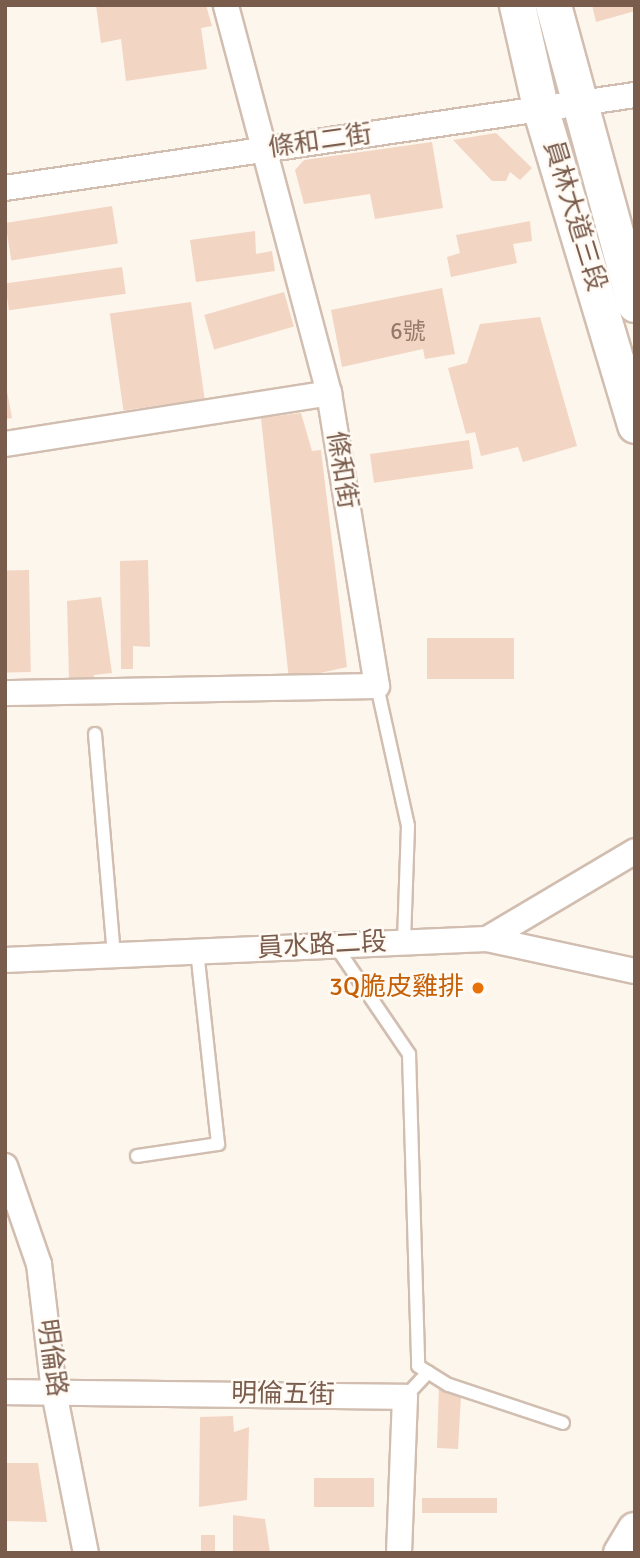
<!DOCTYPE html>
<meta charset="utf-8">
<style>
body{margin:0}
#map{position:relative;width:640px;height:1558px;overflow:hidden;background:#fdf6ec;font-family:Signika,"Noto Sans TC",sans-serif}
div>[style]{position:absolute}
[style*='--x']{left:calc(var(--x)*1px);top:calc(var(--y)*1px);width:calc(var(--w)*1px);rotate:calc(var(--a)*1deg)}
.building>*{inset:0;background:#f3d5c3;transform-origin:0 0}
.roads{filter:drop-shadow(2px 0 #d1beb0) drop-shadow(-2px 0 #d1beb0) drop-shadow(0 2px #d1beb0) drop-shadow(0 -2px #d1beb0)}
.lane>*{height:12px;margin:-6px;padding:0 6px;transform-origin:6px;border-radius:6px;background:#fff}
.street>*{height:24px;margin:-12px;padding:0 12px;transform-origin:12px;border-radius:12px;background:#fff}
.secondary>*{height:35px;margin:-17.5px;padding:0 17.5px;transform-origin:17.5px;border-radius:17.5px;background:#fff}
.dots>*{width:19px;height:19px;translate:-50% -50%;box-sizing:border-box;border:4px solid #fffaf3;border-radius:50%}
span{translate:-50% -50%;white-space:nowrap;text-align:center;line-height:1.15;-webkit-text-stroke:5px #fffaf3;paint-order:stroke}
.number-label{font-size:23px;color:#987a6a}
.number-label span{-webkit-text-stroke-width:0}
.street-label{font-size:26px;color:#7a5c4d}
.food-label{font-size:26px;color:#c56008}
.right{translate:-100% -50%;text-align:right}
.frame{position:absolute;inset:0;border:7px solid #7a5c4d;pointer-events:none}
</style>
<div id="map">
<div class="building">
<i style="clip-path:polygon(96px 5px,206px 5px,212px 26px,201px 28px,207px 69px,126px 81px,121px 39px,101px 43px)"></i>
<i style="clip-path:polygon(592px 5px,635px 5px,635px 11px,596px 22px)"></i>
<i style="clip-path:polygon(496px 133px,532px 168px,520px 180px,510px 172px,506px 181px,492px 181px,453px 140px)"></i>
<i style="clip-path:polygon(432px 142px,443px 208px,375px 219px,370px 194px,304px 204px,295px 170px,304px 160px)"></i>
<i style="left:112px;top:206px;width:38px;height:108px;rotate:81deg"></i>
<i style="clip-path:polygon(530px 221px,532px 241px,513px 244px,517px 263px,451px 277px,447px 257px,460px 253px,456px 235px)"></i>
<i style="clip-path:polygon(255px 231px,256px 254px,272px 251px,275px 271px,196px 282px,190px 240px)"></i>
<i style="left:122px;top:267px;width:27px;height:118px;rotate:82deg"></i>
<i style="clip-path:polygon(442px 288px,455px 354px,425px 359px,423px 349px,342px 367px,331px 310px)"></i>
<i style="left:284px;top:292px;width:36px;height:83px;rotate:74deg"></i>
<i style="left:191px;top:302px;width:98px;height:82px;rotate:82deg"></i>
<i style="clip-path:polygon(540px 317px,577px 446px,523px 462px,518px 447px,481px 456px,475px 432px,466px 434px,448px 368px,467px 363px,480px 324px)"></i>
<i style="clip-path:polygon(5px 380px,12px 418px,5px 419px)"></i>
<i style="clip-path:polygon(301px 413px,312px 451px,321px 450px,347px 667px,289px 680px,261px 418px)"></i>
<i style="left:469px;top:440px;width:29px;height:100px;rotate:82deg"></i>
<i style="clip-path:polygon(148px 560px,150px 647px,133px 646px,133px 669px,121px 669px,120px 561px)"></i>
<i style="left:29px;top:570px;width:102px;height:24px;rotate:89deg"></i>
<i style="clip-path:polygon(101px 597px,112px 673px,94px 675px,94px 681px,69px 679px,67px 601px)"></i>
<i style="left:427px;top:638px;width:87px;height:41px"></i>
<i style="clip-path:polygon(439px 1386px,461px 1396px,458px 1449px,437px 1448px)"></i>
<i style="clip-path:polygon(233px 1416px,234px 1432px,249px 1427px,247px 1500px,199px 1507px,200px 1417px)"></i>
<i style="clip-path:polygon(5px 1463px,38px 1463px,47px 1522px,5px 1521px)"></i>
<i style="left:314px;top:1478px;width:60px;height:29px"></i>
<i style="left:422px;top:1498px;width:75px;height:15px"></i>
<i style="clip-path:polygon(233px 1515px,265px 1519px,270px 1553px,233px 1553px)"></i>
<i style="left:215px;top:1535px;width:18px;height:14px;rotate:90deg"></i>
</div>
<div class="roads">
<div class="lane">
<i style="--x:377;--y:686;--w:143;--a:77.5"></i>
<i style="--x:408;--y:826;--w:117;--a:92"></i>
<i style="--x:95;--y:734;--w:222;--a:85.1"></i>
<i style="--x:337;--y:948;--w:128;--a:55.8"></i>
<i style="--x:409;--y:1054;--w:312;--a:88.3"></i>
<i style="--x:418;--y:1366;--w:36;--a:32"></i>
<i style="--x:449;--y:1385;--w:120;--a:18.4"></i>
<i style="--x:137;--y:1156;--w:82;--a:-8.4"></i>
<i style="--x:218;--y:1144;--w:194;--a:-96.2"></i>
<i style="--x:405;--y:1397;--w:34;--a:-47"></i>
</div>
<div class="street">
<i style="--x:5;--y:188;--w:637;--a:-8.4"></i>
<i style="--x:5;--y:444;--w:328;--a:-8.9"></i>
<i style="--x:5;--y:693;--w:372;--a:-1.1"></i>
<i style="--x:377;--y:686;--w:297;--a:-99.3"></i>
<i style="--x:329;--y:393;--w:401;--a:-104.9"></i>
<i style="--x:487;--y:939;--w:172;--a:-30.7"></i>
<i style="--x:5;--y:960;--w:482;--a:-2.5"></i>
<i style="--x:487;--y:939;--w:151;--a:12.2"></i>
<i style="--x:5;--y:1166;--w:104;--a:70.9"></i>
<i style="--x:39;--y:1264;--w:129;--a:83.3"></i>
<i style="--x:54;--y:1392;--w:164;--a:78.8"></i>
<i style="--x:5;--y:1392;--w:400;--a:0.7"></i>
<i style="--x:405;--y:1397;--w:156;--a:92.2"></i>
</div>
<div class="secondary">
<i style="--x:517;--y:5;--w:109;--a:77.2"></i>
<i style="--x:541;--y:111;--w:328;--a:73.3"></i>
<i style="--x:553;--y:5;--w:310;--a:74.7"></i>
<i style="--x:621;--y:1553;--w:27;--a:-59"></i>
</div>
</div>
<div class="dots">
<i style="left:478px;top:988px;background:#e8710a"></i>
</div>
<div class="number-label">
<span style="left:408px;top:332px">6號</span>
</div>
<div class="street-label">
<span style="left:320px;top:142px;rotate:-8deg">條和二街</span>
<span style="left:574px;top:216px;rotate:73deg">員林大道三段</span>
<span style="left:341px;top:470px;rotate:81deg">條和街</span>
<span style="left:322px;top:946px;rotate:-3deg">員水路二段</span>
<span style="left:51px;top:1358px;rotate:82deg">明倫路</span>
<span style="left:283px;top:1395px;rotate:1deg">明倫五街</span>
</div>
<div class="food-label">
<span class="right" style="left:464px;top:988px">3Q脆皮雞排</span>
</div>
<div class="frame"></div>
</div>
